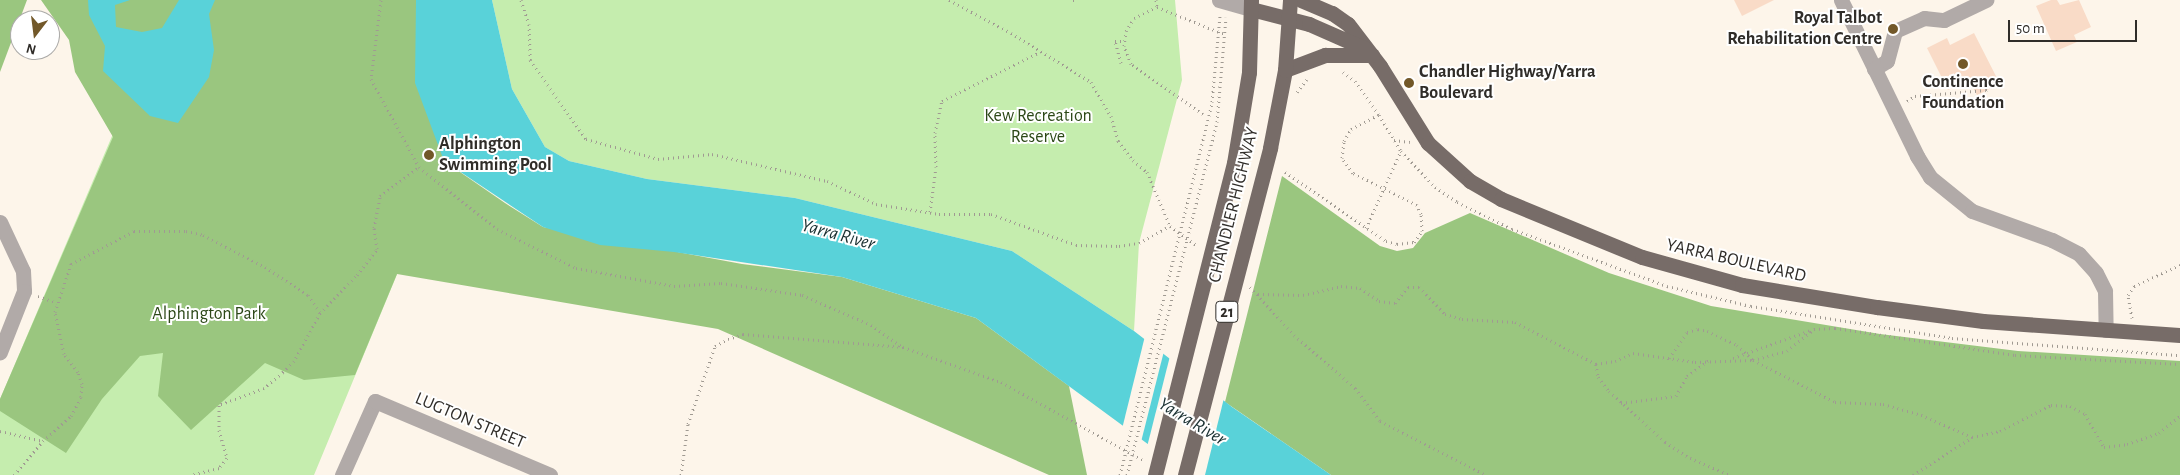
<!DOCTYPE html>
<style>
body{margin:0}
#map{position:relative;width:2180px;height:475px;overflow:hidden;background:#fdf5ea;font-family:"Alegreya Sans",sans-serif}
div>[style]{position:absolute}
[style*='--x']{left:calc(var(--x)*1px);top:calc(var(--y)*1px);width:calc(var(--w)*1px);rotate:calc(var(--a)*1deg)}
.green>*{inset:0;background:#c5edae}
.forest>*{inset:0;background:#9ac67f}
.water>*{inset:0;background:#59d2d9}
.pier>*{inset:0;background:#fdf5ea}
.building>*{inset:0;background:#f9dbc7}
.path>*{height:3px;margin-top:-1.5px;transform-origin:0;background:repeating-linear-gradient(90deg,#a09a92 0 1px,transparent 0 5px)}
.minor>*{height:15px;margin:-7.5px;padding:0 7.5px;transform-origin:7.5px;border-radius:7.5px;background:#b1aaa8}
.major>*{height:15px;margin:-7.5px;padding:0 7.5px;transform-origin:7.5px;border-radius:7.5px;background:#776c68}
.dots>*{width:14px;height:14px;translate:-50% -50%;box-sizing:border-box;border:2px solid #fff;border-radius:50%}
span{translate:-50% -50%;white-space:nowrap;text-align:center;line-height:1.15;-webkit-text-stroke:4px #fff;paint-order:stroke}
.shield-label span{padding:1px 4px;background:#fff;border:1px solid;border-radius:4px;-webkit-text-stroke-width:0}
.shield-label{font-size:16px;color:#302d29;font-weight:700}
.poi-label{font-size:18px;color:#302d29;font-weight:700}
.right{translate:-100% -50%;text-align:right}
.left{translate:0 -50%;text-align:left}
.park-label{font-size:18px;color:#2c4817}
.street-label{font-size:18px;color:#302d29}
.water-label{font-size:19px;color:#1b3132;font-style:italic}
.north{position:absolute;left:10px;top:10px;width:50px;height:50px;box-sizing:border-box;background:#fff;border:1px solid #acaba9;border-radius:50%;rotate:195deg;font-size:14px;font-weight:700;line-height:20px;text-align:center;color:#302d29}
.north::after{content:'';display:block;margin:auto;width:18px;height:22px;background:#725829;clip-path:polygon(50% 0,100% 100%,50% 72%,0 100%)}
.scale{position:absolute;left:2008px;top:20px;width:129px;height:22px;box-sizing:border-box;border:2px solid #302d29;border-top:0;padding-left:6px;font-size:15px;line-height:18px;white-space:nowrap;color:#302d29;-webkit-text-stroke:4px #fff;paint-order:stroke}
</style>
<div id="map">
<div class="green">
<i style="clip-path:polygon(170px 0,416px 0,415px 83px,444px 161px,314px 475px,0 475px,0 399px)"></i>
<i style="clip-path:polygon(492px 0,1175px 0,1182px 80px,1139px 243px,1134px 331px,1012px 251px,795px 198px,647px 179px,569px 161px,545px 147px,512px 89px)"></i>
</div>
<div class="forest">
<i style="clip-path:polygon(0 0,27px 0,0 72px)"></i>
<i style="clip-path:polygon(41px 0,416px 0,444px 161px,505px 203px,543px 227px,742px 264px,842px 277px,976px 318px,1069px 386px,1087px 475px,1049px 475px,718px 329px,397px 274px,355px 375px,304px 380px,265px 363px,191px 430px,158px 396px,163px 353px,140px 356px,102px 399px,66px 453px,0 411px,0 399px,113px 137px,75px 72px,69px 40px)"></i>
<i style="clip-path:polygon(1282px 176px,1380px 246px,1397px 251px,1413px 248px,1425px 233px,1470px 213px,1609px 273px,1711px 306px,1880px 334px,2018px 351px,2180px 361px,2180px 475px,1331px 475px,1225px 402px)"></i>
</div>
<div class="water">
<i style="clip-path:polygon(88px 0,130px 0,115px 5px,116px 27px,142px 32px,162px 28px,179px 0,215px 0,209px 14px,214px 50px,209px 77px,178px 123px,150px 116px,103px 71px,105px 46px,89px 15px)"></i>
<i style="clip-path:polygon(416px 0,492px 0,512px 89px,545px 147px,569px 161px,647px 179px,795px 198px,1012px 251px,1134px 331px,1232px 407px,1331px 475px,1196px 475px,1160px 453px,976px 318px,842px 277px,674px 252px,600px 245px,543px 227px,444px 161px,415px 83px)"></i>
</div>
<div class="pier">
<i style="clip-path:polygon(1145px 336px,1164px 351px,1141px 442px,1122px 429px)"></i>
<i style="clip-path:polygon(1170px 356px,1224px 398px,1205px 475px,1192px 475px,1147px 447px)"></i>
</div>
<div class="building">
<i style="clip-path:polygon(1734px 0,1774px 0,1742px 16px)"></i>
<i style="clip-path:polygon(2051px 0,2057px 0,2060px 5px,2079px 0,2091px 27px,2074px 35px,2077px 42px,2056px 51px,2036px 6px)"></i>
<i style="clip-path:polygon(1974px 33px,2000px 84px,1977px 95px,1969px 80px,1948px 90px,1927px 48px,1947px 38px,1950px 45px)"></i>
</div>
<div class="path">
<i style="--x:381;--y:0;--w:80;--a:97.2"></i>
<i style="--x:371;--y:79;--w:100;--a:61.4"></i>
<i style="--x:419;--y:167;--w:100;--a:38.5"></i>
<i style="--x:497;--y:229;--w:88;--a:26.3"></i>
<i style="--x:576;--y:268;--w:100;--a:10.4"></i>
<i style="--x:674;--y:286;--w:47;--a:-3.7"></i>
<i style="--x:721;--y:283;--w:82;--a:8.4"></i>
<i style="--x:802;--y:295;--w:75;--a:23.5"></i>
<i style="--x:871;--y:325;--w:39;--a:35"></i>
<i style="--x:903;--y:347;--w:104;--a:19.7"></i>
<i style="--x:1001;--y:382;--w:162;--a:28.8"></i>
<i style="--x:521;--y:0;--w:25;--a:72"></i>
<i style="--x:529;--y:24;--w:36;--a:88"></i>
<i style="--x:530;--y:60;--w:97;--a:54.7"></i>
<i style="--x:586;--y:139;--w:75;--a:15.5"></i>
<i style="--x:658;--y:159;--w:54;--a:-5.3"></i>
<i style="--x:712;--y:154;--w:118;--a:13.2"></i>
<i style="--x:827;--y:181;--w:54;--a:25.1"></i>
<i style="--x:876;--y:204;--w:64;--a:9"></i>
<i style="--x:939;--y:214;--w:52;--a:0"></i>
<i style="--x:991;--y:214;--w:90;--a:20"></i>
<i style="--x:1076;--y:245;--w:43;--a:1.3"></i>
<i style="--x:1119;--y:246;--w:20;--a:-9"></i>
<i style="--x:1139;--y:243;--w:35;--a:-29"></i>
<i style="--x:949;--y:0;--w:70;--a:28"></i>
<i style="--x:1011;--y:33;--w:94;--a:31.5"></i>
<i style="--x:1091;--y:82;--w:39;--a:60"></i>
<i style="--x:1111;--y:116;--w:26;--a:74"></i>
<i style="--x:1118;--y:141;--w:24;--a:52"></i>
<i style="--x:1133;--y:160;--w:18;--a:41"></i>
<i style="--x:1147;--y:172;--w:59;--a:66.9"></i>
<i style="--x:1170;--y:226;--w:34;--a:36"></i>
<i style="--x:1073;--y:0;--w:1;--a:0"></i>
<i style="--x:1156;--y:0;--w:7;--a:82"></i>
<i style="--x:1121;--y:63;--w:23;--a:-105"></i>
<i style="--x:1115;--y:41;--w:9;--a:0"></i>
<i style="--x:1343;--y:72;--w:15;--a:37"></i>
<i style="--x:1355;--y:81;--w:42;--a:54.8"></i>
<i style="--x:1297;--y:92;--w:16;--a:-52"></i>
<i style="--x:1907;--y:101;--w:9;--a:-32"></i>
<i style="--x:1915;--y:96;--w:71;--a:-4.8"></i>
<i style="--x:1986;--y:90;--w:12;--a:-31"></i>
<i style="--x:1203;--y:114;--w:88;--a:-145.2"></i>
<i style="--x:1131;--y:64;--w:19;--a:-111"></i>
<i style="--x:1124;--y:46;--w:15;--a:-82"></i>
<i style="--x:1126;--y:31;--w:15;--a:-58"></i>
<i style="--x:1134;--y:18;--w:25;--a:-26"></i>
<i style="--x:1157;--y:7;--w:72;--a:21.9"></i>
<i style="--x:1394;--y:140;--w:16;--a:7"></i>
<i style="--x:1285;--y:172;--w:122;--a:34.3"></i>
<i style="--x:1386;--y:241;--w:11;--a:15"></i>
<i style="--x:1397;--y:244;--w:17;--a:-7"></i>
<i style="--x:1414;--y:242;--w:14;--a:-54"></i>
<i style="--x:1422;--y:231;--w:17;--a:-93"></i>
<i style="--x:1421;--y:214;--w:10;--a:-114"></i>
<i style="--x:1417;--y:205;--w:72;--a:-153.4"></i>
<i style="--x:1353;--y:173;--w:19;--a:-126"></i>
<i style="--x:1342;--y:158;--w:17;--a:-83"></i>
<i style="--x:1344;--y:141;--w:14;--a:-60"></i>
<i style="--x:1351;--y:129;--w:31;--a:-27"></i>
<i style="--x:1379;--y:115;--w:42;--a:58.6"></i>
<i style="--x:1401;--y:151;--w:50;--a:46.6"></i>
<i style="--x:1435;--y:187;--w:27;--a:34"></i>
<i style="--x:1457;--y:202;--w:61;--a:26.1"></i>
<i style="--x:1512;--y:229;--w:165;--a:20.2"></i>
<i style="--x:1667;--y:286;--w:86;--a:13.4"></i>
<i style="--x:1751;--y:306;--w:204;--a:9"></i>
<i style="--x:1952;--y:338;--w:229;--a:4.3"></i>
<i style="--x:930;--y:212;--w:45;--a:-82.4"></i>
<i style="--x:936;--y:167;--w:34;--a:-92"></i>
<i style="--x:935;--y:133;--w:33;--a:-78"></i>
<i style="--x:942;--y:101;--w:110;--a:-26.6"></i>
<i style="--x:1366;--y:228;--w:85;--a:-65.6"></i>
<i style="--x:1250;--y:287;--w:65;--a:47.5"></i>
<i style="--x:1294;--y:335;--w:81;--a:41"></i>
<i style="--x:1355;--y:388;--w:41;--a:52.9"></i>
<i style="--x:1380;--y:421;--w:119;--a:27"></i>
<i style="--x:1258;--y:294;--w:45;--a:1.3"></i>
<i style="--x:1303;--y:295;--w:39;--a:-13"></i>
<i style="--x:1341;--y:286;--w:19;--a:6"></i>
<i style="--x:1360;--y:288;--w:23;--a:34"></i>
<i style="--x:1379;--y:301;--w:16;--a:7"></i>
<i style="--x:1395;--y:303;--w:21;--a:-51"></i>
<i style="--x:1408;--y:287;--w:11;--a:0"></i>
<i style="--x:1419;--y:287;--w:37;--a:46"></i>
<i style="--x:1445;--y:314;--w:18;--a:16"></i>
<i style="--x:1462;--y:319;--w:53;--a:3.2"></i>
<i style="--x:1515;--y:322;--w:91;--a:27.4"></i>
<i style="--x:1596;--y:364;--w:19;--a:-9"></i>
<i style="--x:1615;--y:361;--w:20;--a:-24"></i>
<i style="--x:1633;--y:353;--w:63;--a:8.3"></i>
<i style="--x:1695;--y:362;--w:58;--a:-2"></i>
<i style="--x:1753;--y:360;--w:35;--a:-15"></i>
<i style="--x:1787;--y:351;--w:35;--a:-39"></i>
<i style="--x:1814;--y:329;--w:21;--a:-3"></i>
<i style="--x:1835;--y:328;--w:182;--a:8.5"></i>
<i style="--x:2015;--y:355;--w:165;--a:3.1"></i>
<i style="--x:38;--y:296;--w:20;--a:20"></i>
<i style="--x:320;--y:313;--w:53;--a:-45.8"></i>
<i style="--x:357;--y:275;--w:33;--a:-52"></i>
<i style="--x:377;--y:249;--w:21;--a:-98"></i>
<i style="--x:374;--y:228;--w:33;--a:-79"></i>
<i style="--x:380;--y:196;--w:49;--a:-36.6"></i>
<i style="--x:2132;--y:318;--w:23;--a:-100"></i>
<i style="--x:2128;--y:295;--w:11;--a:-56"></i>
<i style="--x:2134;--y:286;--w:51;--a:-24.5"></i>
<i style="--x:1669;--y:358;--w:32;--a:-55"></i>
<i style="--x:1687;--y:332;--w:11;--a:-15"></i>
<i style="--x:1698;--y:329;--w:9;--a:13"></i>
<i style="--x:1707;--y:331;--w:33;--a:25"></i>
<i style="--x:1737;--y:345;--w:22;--a:43"></i>
<i style="--x:1753;--y:360;--w:92;--a:27.1"></i>
<i style="--x:1835;--y:402;--w:48;--a:2.4"></i>
<i style="--x:1883;--y:404;--w:40;--a:16"></i>
<i style="--x:1921;--y:415;--w:56;--a:23.3"></i>
<i style="--x:1972;--y:437;--w:29;--a:-12"></i>
<i style="--x:2000;--y:431;--w:57;--a:-27"></i>
<i style="--x:2051;--y:405;--w:19;--a:3"></i>
<i style="--x:2070;--y:406;--w:17;--a:28"></i>
<i style="--x:2085;--y:414;--w:38;--a:60"></i>
<i style="--x:2104;--y:447;--w:23;--a:-7"></i>
<i style="--x:2127;--y:444;--w:34;--a:-19"></i>
<i style="--x:2159;--y:433;--w:27;--a:-39"></i>
<i style="--x:1733;--y:358;--w:83;--a:-19.7"></i>
<i style="--x:1596;--y:364;--w:13;--a:81"></i>
<i style="--x:1598;--y:377;--w:18;--a:52"></i>
<i style="--x:1609;--y:391;--w:76;--a:42.3"></i>
<i style="--x:1665;--y:442;--w:30;--a:33"></i>
<i style="--x:1690;--y:458;--w:43;--a:23"></i>
<i style="--x:1621;--y:403;--w:55;--a:-7.3"></i>
<i style="--x:1676;--y:396;--w:23;--a:-61"></i>
<i style="--x:1687;--y:376;--w:27;--a:-36"></i>
<i style="--x:0;--y:431;--w:44;--a:13.1"></i>
<i style="--x:14;--y:475;--w:45;--a:-49.5"></i>
<i style="--x:43;--y:441;--w:38;--a:-42"></i>
<i style="--x:71;--y:416;--w:21;--a:-62"></i>
<i style="--x:81;--y:397;--w:13;--a:-86"></i>
<i style="--x:82;--y:384;--w:13;--a:-108"></i>
<i style="--x:78;--y:372;--w:23;--a:-128"></i>
<i style="--x:64;--y:354;--w:43;--a:-102.1"></i>
<i style="--x:55;--y:312;--w:51;--a:-71.6"></i>
<i style="--x:71;--y:264;--w:71;--a:-27.6"></i>
<i style="--x:134;--y:231;--w:52;--a:0"></i>
<i style="--x:186;--y:231;--w:17;--a:13"></i>
<i style="--x:203;--y:235;--w:70;--a:27.3"></i>
<i style="--x:265;--y:267;--w:51;--a:33.1"></i>
<i style="--x:308;--y:295;--w:22;--a:56"></i>
<i style="--x:320;--y:313;--w:55;--a:118.4"></i>
<i style="--x:294;--y:361;--w:16;--a:135"></i>
<i style="--x:283;--y:372;--w:25;--a:140"></i>
<i style="--x:264;--y:388;--w:48;--a:159.3"></i>
<i style="--x:219;--y:405;--w:25;--a:90"></i>
<i style="--x:219;--y:430;--w:29;--a:74"></i>
<i style="--x:227;--y:458;--w:13;--a:129"></i>
<i style="--x:219;--y:468;--w:29;--a:166"></i>
<i style="--x:681;--y:475;--w:51;--a:-82.2"></i>
<i style="--x:688;--y:424;--w:83;--a:-70.9"></i>
<i style="--x:715;--y:346;--w:15;--a:-28"></i>
<i style="--x:728;--y:339;--w:16;--a:-18"></i>
<i style="--x:743;--y:334;--w:161;--a:4.6"></i>
<i style="--x:1120;--y:475;--w:384;--a:-76.1"></i>
<i style="--x:1212;--y:102;--w:87;--a:-84.7"></i>
<i style="--x:1127;--y:475;--w:364;--a:-75.7"></i>
<i style="--x:1217;--y:122;--w:105;--a:-85.1"></i>
<i style="--x:1913;--y:475;--w:69;--a:-32.5"></i>
</div>
<div class="minor">
<i style="--x:1219;--y:0;--w:33;--a:16"></i>
<i style="--x:1841;--y:0;--w:174;--a:64"></i>
<i style="--x:1917;--y:156;--w:25;--a:58"></i>
<i style="--x:1930;--y:177;--w:54;--a:39"></i>
<i style="--x:1972;--y:211;--w:85;--a:19.9"></i>
<i style="--x:2052;--y:240;--w:30;--a:27"></i>
<i style="--x:2079;--y:254;--w:25;--a:48"></i>
<i style="--x:2096;--y:273;--w:20;--a:63"></i>
<i style="--x:2105;--y:291;--w:39;--a:89"></i>
<i style="--x:1874;--y:69;--w:15;--a:-32"></i>
<i style="--x:1887;--y:61;--w:31;--a:-75"></i>
<i style="--x:1895;--y:31;--w:32;--a:-24"></i>
<i style="--x:1924;--y:18;--w:20;--a:6"></i>
<i style="--x:1944;--y:20;--w:47;--a:-25.5"></i>
<i style="--x:0;--y:222;--w:54;--a:64.9"></i>
<i style="--x:23;--y:271;--w:20;--a:87"></i>
<i style="--x:24;--y:291;--w:66;--a:111.5"></i>
<i style="--x:342;--y:475;--w:81;--a:-66"></i>
<i style="--x:375;--y:401;--w:190;--a:22.9"></i>
</div>
<div class="major">
<i style="--x:1301;--y:0;--w:34;--a:23"></i>
<i style="--x:1332;--y:13;--w:19;--a:35"></i>
<i style="--x:1348;--y:24;--w:53;--a:52.7"></i>
<i style="--x:1380;--y:66;--w:91;--a:58.1"></i>
<i style="--x:1428;--y:143;--w:57;--a:42.1"></i>
<i style="--x:1470;--y:181;--w:36;--a:30"></i>
<i style="--x:1501;--y:199;--w:152;--a:22.4"></i>
<i style="--x:1642;--y:257;--w:104;--a:15.6"></i>
<i style="--x:1742;--y:285;--w:137;--a:9.3"></i>
<i style="--x:1877;--y:307;--w:107;--a:7.5"></i>
<i style="--x:1983;--y:321;--w:197;--a:4.1"></i>
<i style="--x:1251;--y:9;--w:60;--a:14.5"></i>
<i style="--x:1309;--y:24;--w:60;--a:23.6"></i>
<i style="--x:1285;--y:70;--w:43;--a:-20.6"></i>
<i style="--x:1325;--y:55;--w:47;--a:0"></i>
<i style="--x:1155;--y:475;--w:322;--a:-75.8"></i>
<i style="--x:1234;--y:163;--w:92;--a:-80.6"></i>
<i style="--x:1249;--y:72;--w:72;--a:-88.4"></i>
<i style="--x:1185;--y:475;--w:338;--a:-75.4"></i>
<i style="--x:1270;--y:148;--w:79;--a:-79.1"></i>
<i style="--x:1285;--y:70;--w:70;--a:-85.9"></i>
</div>
<div class="dots">
<i style="left:1893px;top:29px;background:#725829"></i>
<i style="left:1963px;top:64px;background:#725829"></i>
<i style="left:1409px;top:83px;background:#725829"></i>
<i style="left:429px;top:155px;background:#725829"></i>
</div>
<div class="shield-label">
<span style="left:1227px;top:312px">21</span>
</div>
<div class="poi-label">
<span class="right" style="left:1882px;top:29px">Royal Talbot<br>Rehabilitation Centre</span>
<span class="left" style="left:1419px;top:83px">Chandler Highway/Yarra<br>Boulevard</span>
<span style="left:1963px;top:93px">Continence<br>Foundation</span>
<span class="left" style="left:439px;top:155px">Alphington<br>Swimming Pool</span>
</div>
<div class="park-label">
<span style="left:1038px;top:127px">Kew Recreation<br>Reserve</span>
<span style="left:209px;top:314px">Alphington Park</span>
</div>
<div class="street-label">
<span style="left:1234px;top:205px;rotate:-76deg">CHANDLER HIGHWAY</span>
<span style="left:1736px;top:261px;rotate:13deg">YARRA BOULEVARD</span>
<span style="left:470px;top:421px;rotate:23deg">LUGTON STREET</span>
</div>
<div class="water-label">
<span style="left:838px;top:235px;rotate:15deg">Yarra River</span>
<span style="left:1192px;top:422px;rotate:31deg">Yarra River</span>
</div>
<div class="north">N</div>
<div class="scale">50 m</div>
</div>
